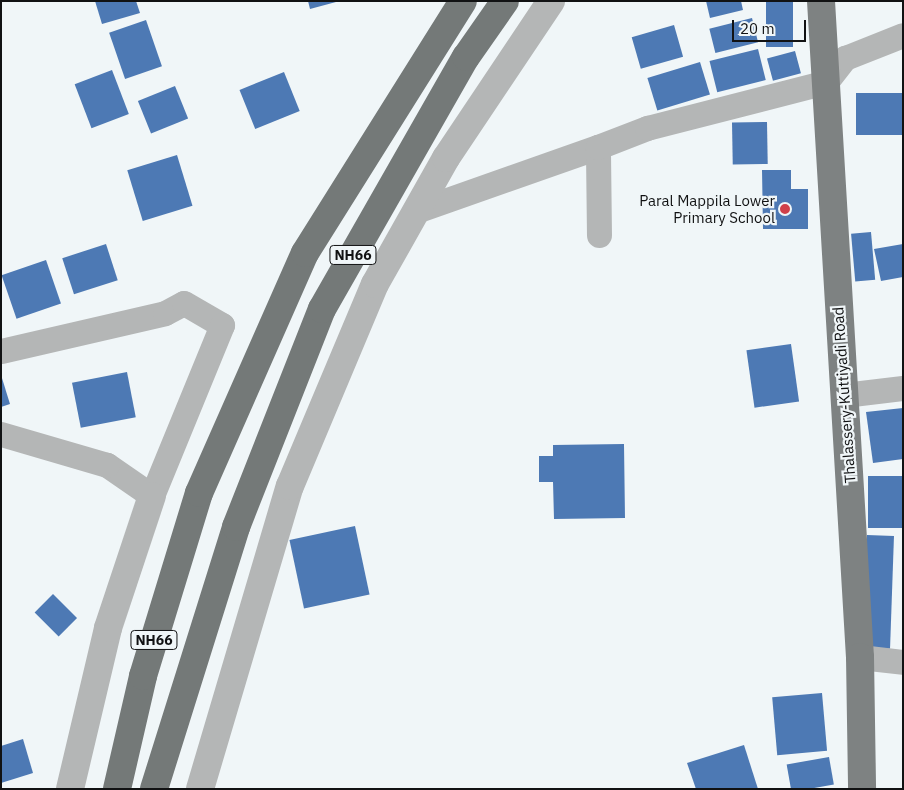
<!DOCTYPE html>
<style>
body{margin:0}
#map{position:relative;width:904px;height:790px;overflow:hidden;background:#f0f6f8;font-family:"IBM Plex Sans",sans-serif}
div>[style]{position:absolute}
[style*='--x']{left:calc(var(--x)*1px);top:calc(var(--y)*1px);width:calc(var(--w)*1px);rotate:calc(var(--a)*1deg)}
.building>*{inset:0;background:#4d79b4;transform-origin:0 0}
.minor>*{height:25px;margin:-12.5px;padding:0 12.5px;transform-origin:12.5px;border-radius:12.5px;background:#b4b6b6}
.tertiary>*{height:28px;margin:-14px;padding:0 14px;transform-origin:14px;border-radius:14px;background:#b4b6b6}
.primary>*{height:28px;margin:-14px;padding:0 14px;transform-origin:14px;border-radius:14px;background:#7e8282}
.trunk>*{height:28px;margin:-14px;padding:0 14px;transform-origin:14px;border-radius:14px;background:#747978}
.dots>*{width:14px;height:14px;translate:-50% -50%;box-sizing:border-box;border:2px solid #f0f6f8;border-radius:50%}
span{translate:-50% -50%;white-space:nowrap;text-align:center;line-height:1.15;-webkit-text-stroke:4.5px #f0f6f8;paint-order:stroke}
.shield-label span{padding:1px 4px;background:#f0f6f8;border:1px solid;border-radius:4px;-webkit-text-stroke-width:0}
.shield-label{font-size:14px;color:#111213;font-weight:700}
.poi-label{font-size:15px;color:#111213}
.right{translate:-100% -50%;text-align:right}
.street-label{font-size:15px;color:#111213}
.frame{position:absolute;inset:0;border:2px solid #111213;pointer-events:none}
.scale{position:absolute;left:732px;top:20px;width:74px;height:22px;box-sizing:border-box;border:2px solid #111213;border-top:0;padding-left:6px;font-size:15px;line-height:18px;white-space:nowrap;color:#111213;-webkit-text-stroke:4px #f0f6f8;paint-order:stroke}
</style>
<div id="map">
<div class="building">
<i style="clip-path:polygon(95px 1px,136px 1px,140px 13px,102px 24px)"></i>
<i style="clip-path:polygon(308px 1px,336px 1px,336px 2px,310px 9px)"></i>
<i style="clip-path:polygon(706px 1px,741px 1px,743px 10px,710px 18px)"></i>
<i style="left:766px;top:1px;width:27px;height:46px"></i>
<i style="left:752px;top:18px;width:25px;height:44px;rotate:76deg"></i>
<i style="left:146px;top:20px;width:49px;height:39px;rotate:71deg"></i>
<i style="left:674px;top:25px;width:33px;height:44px;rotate:74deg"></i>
<i style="left:758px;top:49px;width:32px;height:50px;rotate:76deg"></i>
<i style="left:795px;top:51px;width:23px;height:29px;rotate:75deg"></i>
<i style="left:700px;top:62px;width:34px;height:55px;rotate:73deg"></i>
<i style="left:112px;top:70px;width:47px;height:40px;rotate:69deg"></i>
<i style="left:284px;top:72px;width:42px;height:48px;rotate:68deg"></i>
<i style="left:175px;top:86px;width:35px;height:40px;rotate:68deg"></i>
<i style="left:903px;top:93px;width:42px;height:47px;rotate:90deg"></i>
<i style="left:767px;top:122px;width:42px;height:35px;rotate:89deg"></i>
<i style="left:177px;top:155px;width:53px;height:52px;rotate:73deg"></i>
<i style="clip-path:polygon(762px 170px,791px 170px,791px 189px,808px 189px,808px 229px,763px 229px)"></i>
<i style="left:871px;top:232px;width:48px;height:20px;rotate:85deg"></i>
<i style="left:106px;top:244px;width:38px;height:46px;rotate:72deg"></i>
<i style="clip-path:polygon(903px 244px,903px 277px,881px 281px,874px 249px)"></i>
<i style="left:46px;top:260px;width:46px;height:47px;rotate:71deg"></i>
<i style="left:791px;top:344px;width:58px;height:45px;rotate:82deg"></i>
<i style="left:127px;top:372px;width:46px;height:56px;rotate:79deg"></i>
<i style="clip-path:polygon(1px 375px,10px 404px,1px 407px)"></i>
<i style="clip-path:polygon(903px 408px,903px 459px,873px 463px,866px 412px)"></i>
<i style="clip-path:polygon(624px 444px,625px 518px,554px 519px,553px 482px,539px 482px,539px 456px,553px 456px,553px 445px)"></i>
<i style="left:868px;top:476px;width:34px;height:52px"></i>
<i style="left:355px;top:526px;width:70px;height:67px;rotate:78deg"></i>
<i style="left:867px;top:535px;width:27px;height:113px;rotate:2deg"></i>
<i style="left:53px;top:594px;width:34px;height:26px;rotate:45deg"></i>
<i style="left:822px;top:693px;width:58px;height:50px;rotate:85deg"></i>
<i style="clip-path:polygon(23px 739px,33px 773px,1px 783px,1px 746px)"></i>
<i style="clip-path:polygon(744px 745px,758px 789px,696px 789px,687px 763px)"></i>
<i style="left:829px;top:757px;width:28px;height:43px;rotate:80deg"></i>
</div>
<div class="minor">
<i style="--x:416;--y:211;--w:193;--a:-19.4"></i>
<i style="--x:599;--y:235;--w:88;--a:-90.7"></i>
<i style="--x:598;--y:147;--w:53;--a:-21.2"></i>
<i style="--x:647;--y:128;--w:185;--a:-14.4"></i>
<i style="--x:826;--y:82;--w:31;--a:-52"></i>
<i style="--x:845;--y:58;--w:62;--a:-21.6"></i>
<i style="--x:1;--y:351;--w:168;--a:-13"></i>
<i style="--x:165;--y:313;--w:21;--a:-28"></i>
<i style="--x:184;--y:303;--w:44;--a:30.1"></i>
<i style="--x:222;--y:325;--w:185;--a:112.3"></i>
<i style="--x:152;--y:496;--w:55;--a:-145.4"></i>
<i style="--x:107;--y:465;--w:110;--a:-163.7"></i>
<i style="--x:844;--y:395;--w:59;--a:-6.8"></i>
<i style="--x:860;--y:657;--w:43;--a:6.6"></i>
</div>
<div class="tertiary">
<i style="--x:70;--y:789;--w:165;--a:-76.7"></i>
<i style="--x:108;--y:628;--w:139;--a:-71.6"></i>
<i style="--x:200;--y:789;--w:316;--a:-73.5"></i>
<i style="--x:290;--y:486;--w:219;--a:-67.2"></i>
<i style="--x:375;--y:284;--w:145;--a:-60.6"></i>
<i style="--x:446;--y:158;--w:189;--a:-56.2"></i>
</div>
<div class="primary">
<i style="--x:821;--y:1;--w:657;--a:86.6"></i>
<i style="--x:860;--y:657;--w:132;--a:89.1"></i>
</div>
<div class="trunk">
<i style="--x:117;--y:789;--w:116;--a:-77"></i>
<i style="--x:143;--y:676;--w:191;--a:-73"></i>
<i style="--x:199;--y:493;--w:262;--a:-66.2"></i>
<i style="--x:305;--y:253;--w:297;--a:-57.9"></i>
<i style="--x:154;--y:789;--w:275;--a:-72.6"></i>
<i style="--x:236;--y:527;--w:234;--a:-68.5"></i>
<i style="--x:322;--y:309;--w:290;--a:-60.3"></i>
<i style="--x:466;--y:57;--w:68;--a:-55.1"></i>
</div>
<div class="dots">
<i style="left:785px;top:209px;background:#d0404a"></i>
</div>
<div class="shield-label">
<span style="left:353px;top:255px">NH66</span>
<span style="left:154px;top:640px">NH66</span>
</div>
<div class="poi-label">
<span class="right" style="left:775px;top:209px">Paral Mappila Lower<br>Primary School</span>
</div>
<div class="street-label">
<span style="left:844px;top:395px;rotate:-94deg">Thalassery-Kuttiyadi Road</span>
</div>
<div class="frame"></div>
<div class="scale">20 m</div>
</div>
